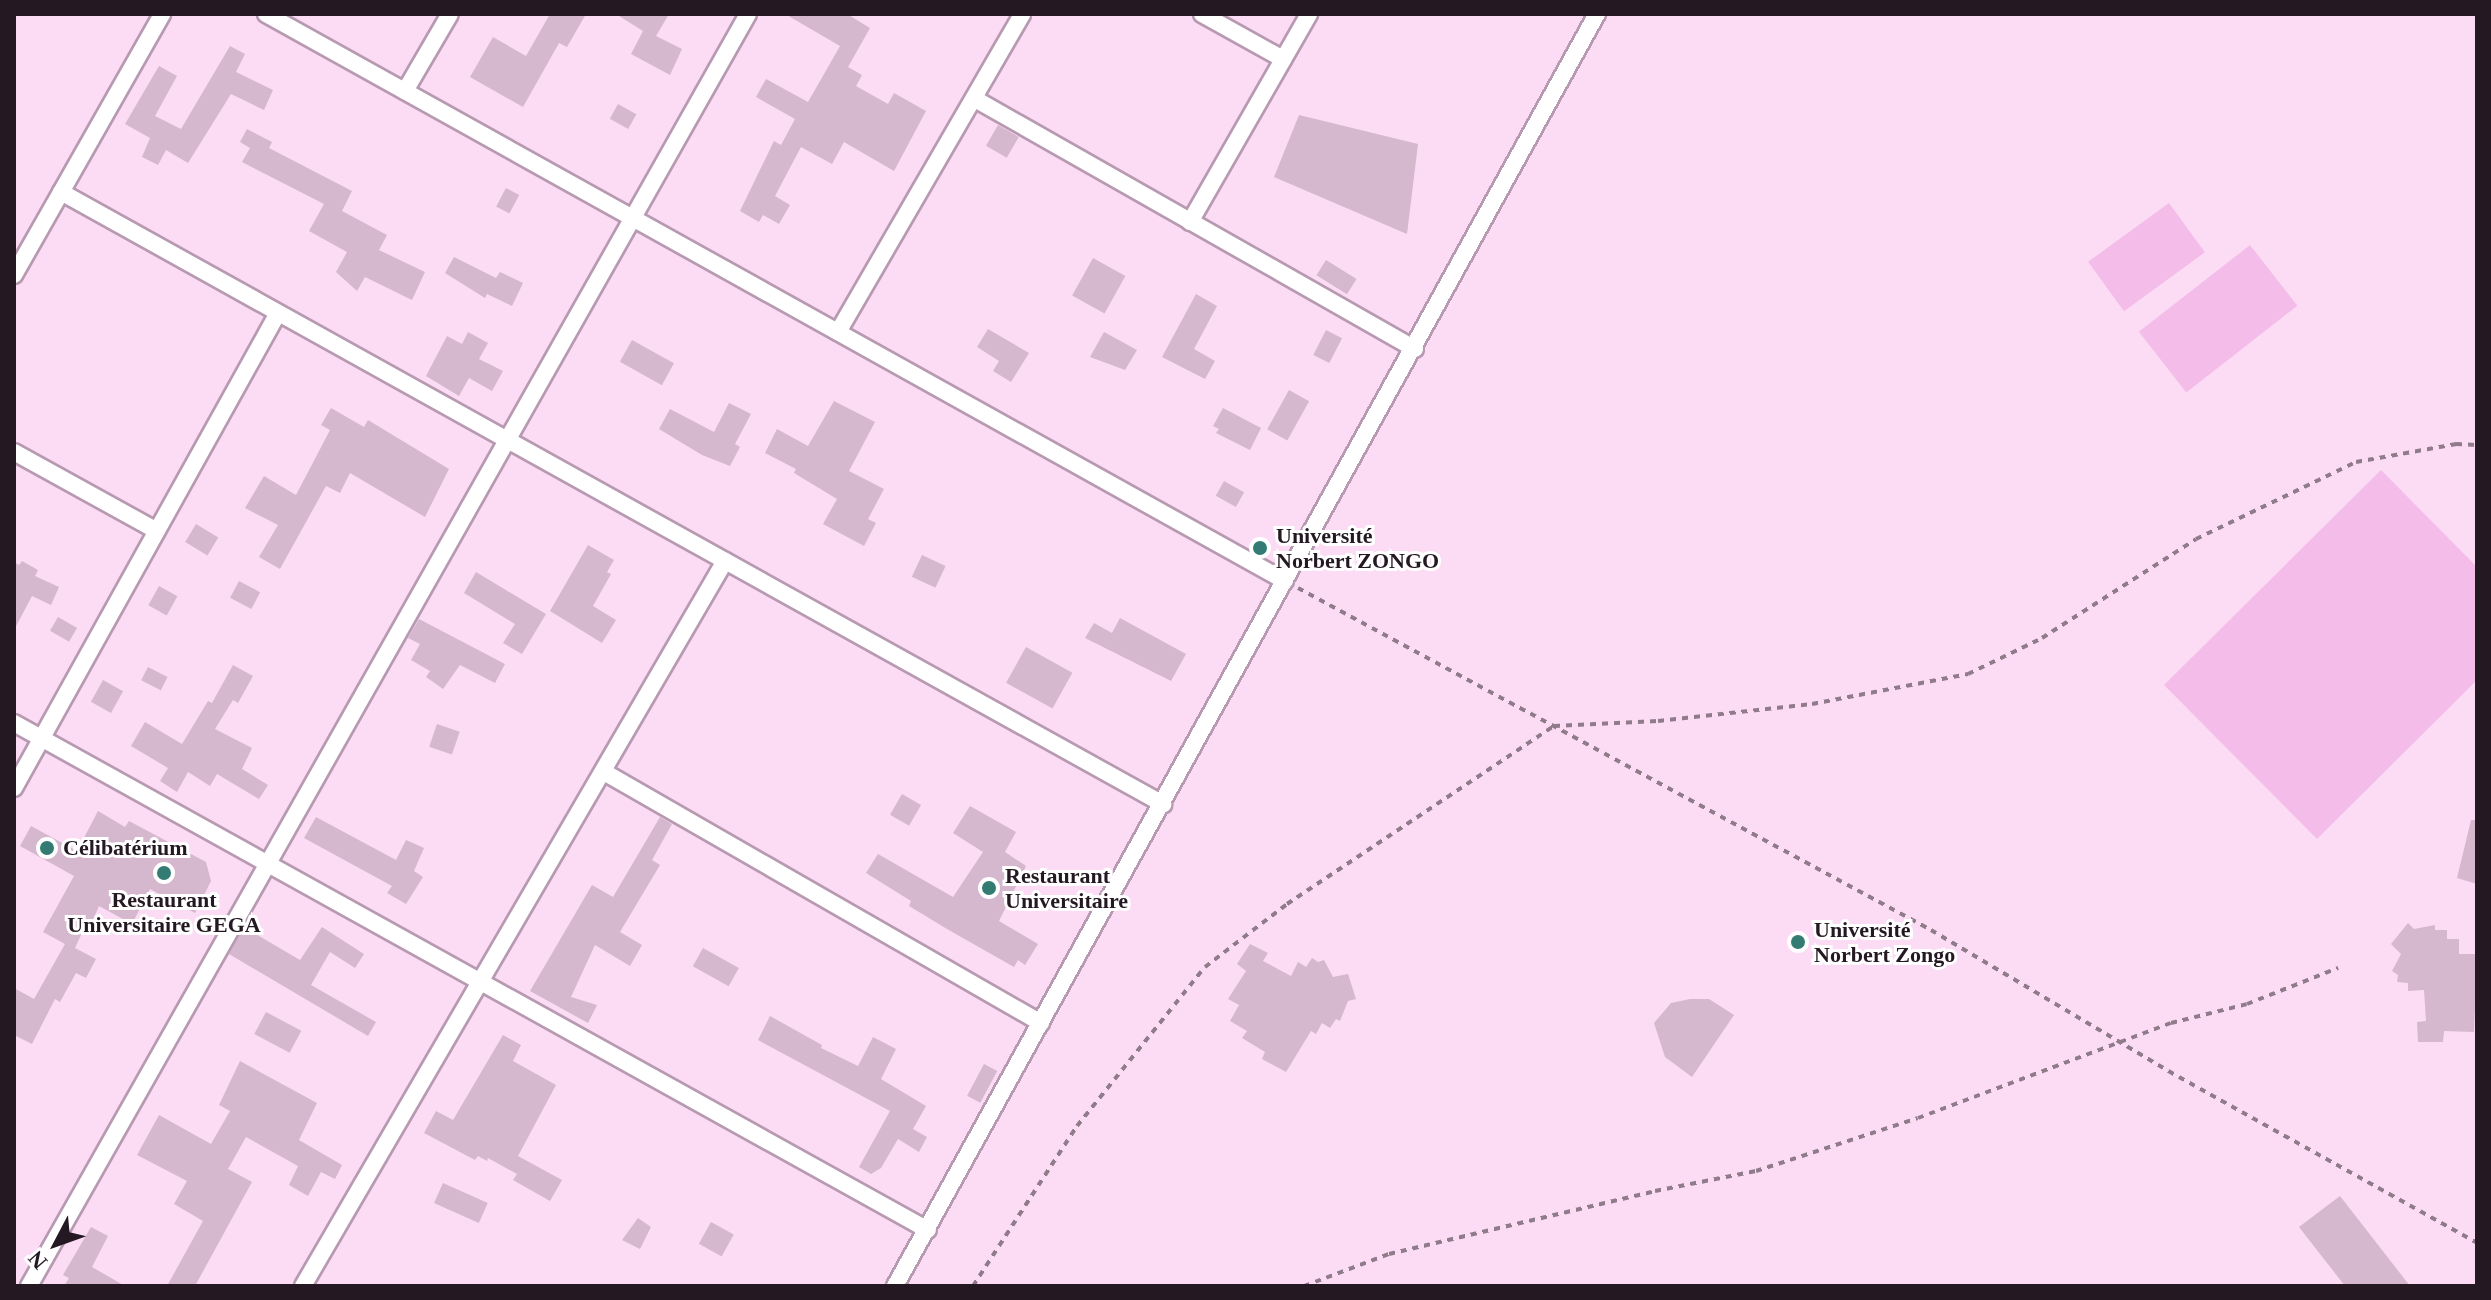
<!DOCTYPE html>
<meta charset="utf-8">
<style>
body{margin:0}
#map{position:relative;width:2491px;height:1300px;overflow:hidden;background:#fbdcf4;font-family:Georgia,serif}
div>[style]{position:absolute}
[style*='--x']{left:calc(var(--x)*1px);top:calc(var(--y)*1px);width:calc(var(--w)*1px);rotate:calc(var(--a)*1deg)}
.green>*{inset:0;background:#f4bce9;transform-origin:0 0}
.building>*{inset:0;background:#d5b7ce;transform-origin:0 0}
.path>*{height:4px;margin-top:-2px;transform-origin:0;background:repeating-linear-gradient(90deg,#907b8b 0 6px,transparent 0 12px)}
.roads{filter:drop-shadow(2px 0 #b79ab1) drop-shadow(-2px 0 #b79ab1) drop-shadow(0 2px #b79ab1) drop-shadow(0 -2px #b79ab1)}
.minor>*{height:16px;margin:-8px;padding:0 8px;transform-origin:8px;border-radius:8px;background:#fff}
.dots>*{width:22px;height:22px;translate:-50% -50%;box-sizing:border-box;border:4px solid #fff;border-radius:50%}
span{translate:-50% -50%;white-space:nowrap;text-align:center;line-height:1.15;-webkit-text-stroke:6px #fff;paint-order:stroke}
.poi-label{font-size:22px;color:#241922;font-weight:700}
.left{translate:0 -50%;text-align:left}
.frame{position:absolute;inset:0;border:16px solid #241922;pointer-events:none}
.north{position:absolute;left:16px;top:1204px;width:80px;height:80px;-webkit-text-stroke:6px #fff;paint-order:stroke;rotate:229deg;font-size:22px;font-weight:700;line-height:32px;text-align:center;color:#241922}
.north::after{content:'';display:block;margin:auto;width:28px;height:36px;background:#241922;clip-path:polygon(50% 0,100% 100%,50% 72%,0 100%)}
</style>
<div id="map">
<div class="green">
<i style="left:2169px;top:203px;width:61px;height:100px;rotate:54deg"></i>
<i style="left:2250px;top:245px;width:77px;height:141px;rotate:52deg"></i>
<i style="clip-path:polygon(2381px 470px,2477px 567px,2477px 680px,2317px 839px,2164px 685px)"></i>
</div>
<div class="building">
<i style="clip-path:polygon(550px 14px,586px 14px,567px 47px,559px 43px,523px 107px,470px 77px,493px 37px,526px 56px)"></i>
<i style="clip-path:polygon(616px 14px,669px 14px,656px 36px,682px 49px,670px 75px,631px 54px,643px 31px)"></i>
<i style="clip-path:polygon(785px 14px,847px 14px,870px 28px,848px 67px,862px 75px,856px 86px,888px 104px,894px 93px,926px 111px,894px 171px,844px 142px,832px 164px,801px 147px,775px 196px,790px 205px,779px 224px,763px 215px,759px 222px,740px 211px,774px 141px,781px 145px,795px 119px,756px 97px,766px 79px,808px 102px,840px 46px)"></i>
<i style="clip-path:polygon(230px 46px,245px 54px,236px 72px,273px 90px,264px 110px,231px 94px,188px 163px,166px 150px,158px 165px,142px 157px,150px 138px,125px 124px,159px 66px,177px 76px,155px 116px,181px 129px)"></i>
<i style="left:618px;top:104px;width:21px;height:17px;rotate:29deg"></i>
<i style="clip-path:polygon(1299px 115px,1418px 144px,1407px 234px,1274px 177px)"></i>
<i style="left:998px;top:125px;width:24px;height:24px;rotate:30deg"></i>
<i style="clip-path:polygon(247px 129px,272px 142px,269px 148px,352px 191px,342px 211px,387px 235px,379px 250px,425px 272px,412px 300px,365px 277px,357px 291px,336px 272px,347px 252px,309px 231px,324px 204px,242px 162px,250px 148px,240px 142px)"></i>
<i style="left:506px;top:188px;width:15px;height:21px;rotate:28deg"></i>
<i style="clip-path:polygon(454px 257px,496px 278px,500px 272px,523px 283px,512px 306px,487px 294px,485px 298px,445px 273px)"></i>
<i style="left:1093px;top:258px;width:37px;height:43px;rotate:29deg"></i>
<i style="left:1326px;top:260px;width:36px;height:18px;rotate:32deg"></i>
<i style="clip-path:polygon(1196px 294px,1217px 306px,1194px 349px,1215px 361px,1205px 379px,1162px 357px)"></i>
<i style="clip-path:polygon(988px 329px,1029px 353px,1011px 382px,993px 371px,999px 361px,977px 347px)"></i>
<i style="left:1326px;top:330px;width:18px;height:28px;rotate:27deg"></i>
<i style="clip-path:polygon(468px 332px,488px 343px,479px 359px,503px 371px,492px 391px,469px 378px,459px 396px,426px 376px,447px 336px,462px 344px)"></i>
<i style="clip-path:polygon(1104px 332px,1137px 350px,1125px 370px,1090px 357px)"></i>
<i style="left:632px;top:340px;width:48px;height:25px;rotate:29deg"></i>
<i style="left:1289px;top:390px;width:23px;height:45px;rotate:29deg"></i>
<i style="clip-path:polygon(834px 401px,875px 422px,849px 471px,884px 489px,868px 519px,876px 523px,864px 546px,823px 524px,837px 499px,794px 473px,796px 469px,765px 453px,777px 429px,808px 446px)"></i>
<i style="clip-path:polygon(729px 403px,751px 414px,735px 444px,740px 447px,730px 466px,702px 455px,659px 429px,670px 409px,714px 432px)"></i>
<i style="clip-path:polygon(331px 408px,364px 427px,368px 420px,449px 469px,425px 517px,350px 473px,340px 493px,326px 486px,280px 569px,259px 557px,278px 525px,245px 508px,264px 476px,296px 495px,330px 430px,321px 425px)"></i>
<i style="clip-path:polygon(1223px 408px,1261px 428px,1250px 450px,1216px 433px,1219px 429px,1213px 426px)"></i>
<i style="left:1224px;top:481px;width:23px;height:17px;rotate:29deg"></i>
<i style="left:196px;top:524px;width:26px;height:21px;rotate:31deg"></i>
<i style="clip-path:polygon(588px 545px,614px 560px,607px 572px,611px 574px,593px 606px,616px 620px,602px 643px,550px 611px)"></i>
<i style="left:922px;top:555px;width:26px;height:24px;rotate:25deg"></i>
<i style="clip-path:polygon(22px 561px,38px 570px,35px 576px,59px 587px,51px 605px,32px 596px,14px 630px,14px 562px,19px 565px)"></i>
<i style="clip-path:polygon(476px 572px,546px 614px,522px 654px,503px 643px,515px 624px,464px 593px)"></i>
<i style="left:239px;top:581px;width:24px;height:19px;rotate:28deg"></i>
<i style="left:159px;top:586px;width:21px;height:22px;rotate:29deg"></i>
<i style="left:58px;top:617px;width:22px;height:16px;rotate:30deg"></i>
<i style="clip-path:polygon(1120px 618px,1186px 654px,1171px 681px,1085px 638px,1094px 623px,1112px 633px)"></i>
<i style="clip-path:polygon(419px 619px,505px 664px,495px 683px,460px 665px,443px 689px,426px 677px,430px 671px,411px 660px,420px 644px,408px 638px)"></i>
<i style="left:1026px;top:647px;width:53px;height:41px;rotate:29deg"></i>
<i style="clip-path:polygon(233px 665px,253px 676px,238px 703px,233px 700px,215px 729px,252px 748px,242px 769px,268px 785px,259px 799px,217px 774px,210px 786px,188px 772px,177px 792px,160px 781px,168px 768px,131px 746px,145px 722px,182px 744px,208px 701px,212px 703px)"></i>
<i style="left:148px;top:667px;width:22px;height:15px;rotate:27deg"></i>
<i style="left:103px;top:680px;width:23px;height:25px;rotate:29deg"></i>
<i style="left:437px;top:724px;width:24px;height:24px;rotate:19deg"></i>
<i style="left:902px;top:794px;width:22px;height:24px;rotate:30deg"></i>
<i style="clip-path:polygon(970px 806px,1016px 832px,1005px 852px,1026px 866px,999px 921px,1038px 944px,1025px 965px,1018px 960px,1014px 967px,947px 929px,909px 906px,911px 901px,866px 873px,878px 854px,953px 897px,983px 852px,953px 833px)"></i>
<i style="clip-path:polygon(98px 811px,125px 827px,129px 821px,206px 862px,211px 881px,195px 913px,150px 889px,132px 924px,99px 906px,92px 922px,88px 920px,75px 948px,96px 959px,86px 978px,76px 973px,60px 1002px,55px 999px,32px 1044px,14px 1035px,14px 988px,34px 999px,65px 944px,43px 932px,74px 876px,20px 846px,31px 826px,77px 851px)"></i>
<i style="clip-path:polygon(316px 817px,396px 860px,406px 840px,424px 848px,414px 871px,423px 877px,406px 904px,387px 893px,392px 886px,304px 838px)"></i>
<i style="clip-path:polygon(660px 817px,672px 824px,652px 860px,660px 865px,620px 932px,642px 945px,630px 966px,595px 945px,571px 997px,597px 1005px,588px 1023px,530px 991px,592px 885px,613px 897px)"></i>
<i style="clip-path:polygon(2471px 820px,2477px 820px,2477px 884px,2457px 878px)"></i>
<i style="clip-path:polygon(2408px 923px,2414px 929px,2435px 925px,2435px 930px,2447px 930px,2447px 939px,2459px 939px,2459px 954px,2477px 954px,2474px 1032px,2444px 1031px,2443px 1042px,2418px 1042px,2417px 1022px,2426px 1021px,2424px 990px,2408px 991px,2408px 983px,2397px 982px,2398px 975px,2392px 971px,2401px 954px,2391px 944px)"></i>
<i style="clip-path:polygon(244px 927px,300px 960px,322px 927px,364px 954px,355px 968px,330px 952px,311px 985px,376px 1022px,368px 1036px,229px 954px)"></i>
<i style="clip-path:polygon(1250px 944px,1268px 953px,1263px 961px,1291px 976px,1298px 962px,1306px 967px,1312px 958px,1318px 962px,1324px 960px,1333px 977px,1348px 974px,1356px 999px,1348px 1001px,1340px 1021px,1336px 1019px,1330px 1028px,1322px 1023px,1316px 1034px,1311px 1031px,1286px 1072px,1262px 1059px,1265px 1052px,1242px 1038px,1247px 1031px,1230px 1021px,1239px 1005px,1228px 999px,1246px 971px,1237px 964px)"></i>
<i style="left:703px;top:948px;width:41px;height:21px;rotate:29deg"></i>
<i style="clip-path:polygon(1690px 999px,1709px 999px,1734px 1015px,1692px 1077px,1665px 1057px,1654px 1023px,1671px 1003px)"></i>
<i style="left:266px;top:1012px;width:40px;height:25px;rotate:28deg"></i>
<i style="clip-path:polygon(770px 1016px,822px 1045px,821px 1048px,858px 1066px,873px 1037px,896px 1049px,881px 1079px,926px 1106px,913px 1129px,927px 1137px,919px 1152px,898px 1139px,881px 1168px,871px 1174px,859px 1167px,890px 1111px,758px 1040px)"></i>
<i style="clip-path:polygon(503px 1035px,521px 1045px,513px 1061px,556px 1085px,518px 1156px,562px 1180px,550px 1201px,513px 1180px,517px 1174px,488px 1158px,487px 1161px,478px 1156px,475px 1160px,424px 1133px,436px 1111px,453px 1120px)"></i>
<i style="clip-path:polygon(240px 1061px,317px 1103px,299px 1140px,342px 1165px,335px 1179px,321px 1172px,308px 1196px,289px 1185px,298px 1166px,246px 1137px,228px 1169px,252px 1182px,195px 1286px,167px 1286px,203px 1221px,174px 1204px,187px 1181px,137px 1155px,159px 1115px,211px 1144px,230px 1111px,219px 1105px)"></i>
<i style="left:984px;top:1064px;width:15px;height:36px;rotate:28deg"></i>
<i style="left:443px;top:1183px;width:49px;height:22px;rotate:24deg"></i>
<i style="clip-path:polygon(2340px 1196px,2410px 1286px,2345px 1286px,2299px 1227px)"></i>
<i style="clip-path:polygon(638px 1218px,651px 1227px,640px 1249px,622px 1240px)"></i>
<i style="left:711px;top:1222px;width:26px;height:25px;rotate:29deg"></i>
<i style="clip-path:polygon(91px 1227px,108px 1236px,92px 1267px,125px 1286px,64px 1286px,69px 1278px,63px 1275px)"></i>
</div>
<div class="path">
<i style="--x:1298;--y:588;--w:719;--a:28.38"></i>
<i style="--x:1931;--y:930;--w:288;--a:30.7"></i>
<i style="--x:2179;--y:1077;--w:341;--a:29.1"></i>
<i style="--x:973;--y:1286;--w:191;--a:-57"></i>
<i style="--x:1077;--y:1126;--w:204;--a:-51.2"></i>
<i style="--x:1205;--y:967;--w:103;--a:-37.5"></i>
<i style="--x:1287;--y:904;--w:321;--a:-33.7"></i>
<i style="--x:1554;--y:726;--w:104;--a:-2.8"></i>
<i style="--x:1658;--y:721;--w:155;--a:-6.3"></i>
<i style="--x:1812;--y:704;--w:159;--a:-10.9"></i>
<i style="--x:1968;--y:674;--w:82;--a:-25.9"></i>
<i style="--x:2042;--y:638;--w:183;--a:-32.7"></i>
<i style="--x:2196;--y:539;--w:178;--a:-25.7"></i>
<i style="--x:2356;--y:462;--w:102;--a:-10.2"></i>
<i style="--x:2456;--y:444;--w:21;--a:3"></i>
<i style="--x:1304;--y:1286;--w:91;--a:-20.6"></i>
<i style="--x:1389;--y:1254;--w:273;--a:-13.3"></i>
<i style="--x:1655;--y:1191;--w:103;--a:-11.2"></i>
<i style="--x:1756;--y:1171;--w:170;--a:-18.1"></i>
<i style="--x:1918;--y:1118;--w:270;--a:-20.6"></i>
<i style="--x:2171;--y:1023;--w:78;--a:-14"></i>
<i style="--x:2247;--y:1004;--w:98;--a:-21.6"></i>
</div>
<div class="roads">
<div class="minor">
<i style="--x:266;--y:14;--w:1166;--a:29.09"></i>
<i style="--x:1202;--y:14;--w:93;--a:29.1"></i>
<i style="--x:405;--y:91;--w:89;--a:-59.7"></i>
<i style="--x:975;--y:99;--w:506;--a:29.6"></i>
<i style="--x:61;--y:192;--w:1261;--a:29.05"></i>
<i style="--x:1190;--y:222;--w:240;--a:-60.2"></i>
<i style="--x:14;--y:275;--w:300;--a:-60.4"></i>
<i style="--x:838;--y:332;--w:367;--a:-59.9"></i>
<i style="--x:14;--y:452;--w:163;--a:28.9"></i>
<i style="--x:14;--y:723;--w:1045;--a:29.02"></i>
<i style="--x:604;--y:772;--w:504;--a:29.87"></i>
<i style="--x:14;--y:788;--w:543;--a:-60.94"></i>
<i style="--x:29;--y:1286;--w:1461;--a:-60.52"></i>
<i style="--x:303;--y:1286;--w:839;--a:-59.8"></i>
<i style="--x:895;--y:1286;--w:1453;--a:-61.11"></i>
</div>
</div>
<div class="dots">
<i style="left:1260px;top:548px;background:#347b73"></i>
<i style="left:47px;top:848px;background:#347b73"></i>
<i style="left:164px;top:873px;background:#347b73"></i>
<i style="left:989px;top:888px;background:#347b73"></i>
<i style="left:1798px;top:942px;background:#347b73"></i>
</div>
<div class="poi-label">
<span class="left" style="left:1276px;top:548px">Université<br>Norbert ZONGO</span>
<span class="left" style="left:63px;top:848px">Célibatérium</span>
<span class="left" style="left:1005px;top:888px">Restaurant<br>Universitaire</span>
<span style="left:164px;top:912px">Restaurant<br>Universitaire GEGA</span>
<span class="left" style="left:1814px;top:942px">Université<br>Norbert Zongo</span>
</div>
<div class="frame"></div>
<div class="north">N</div>
</div>
